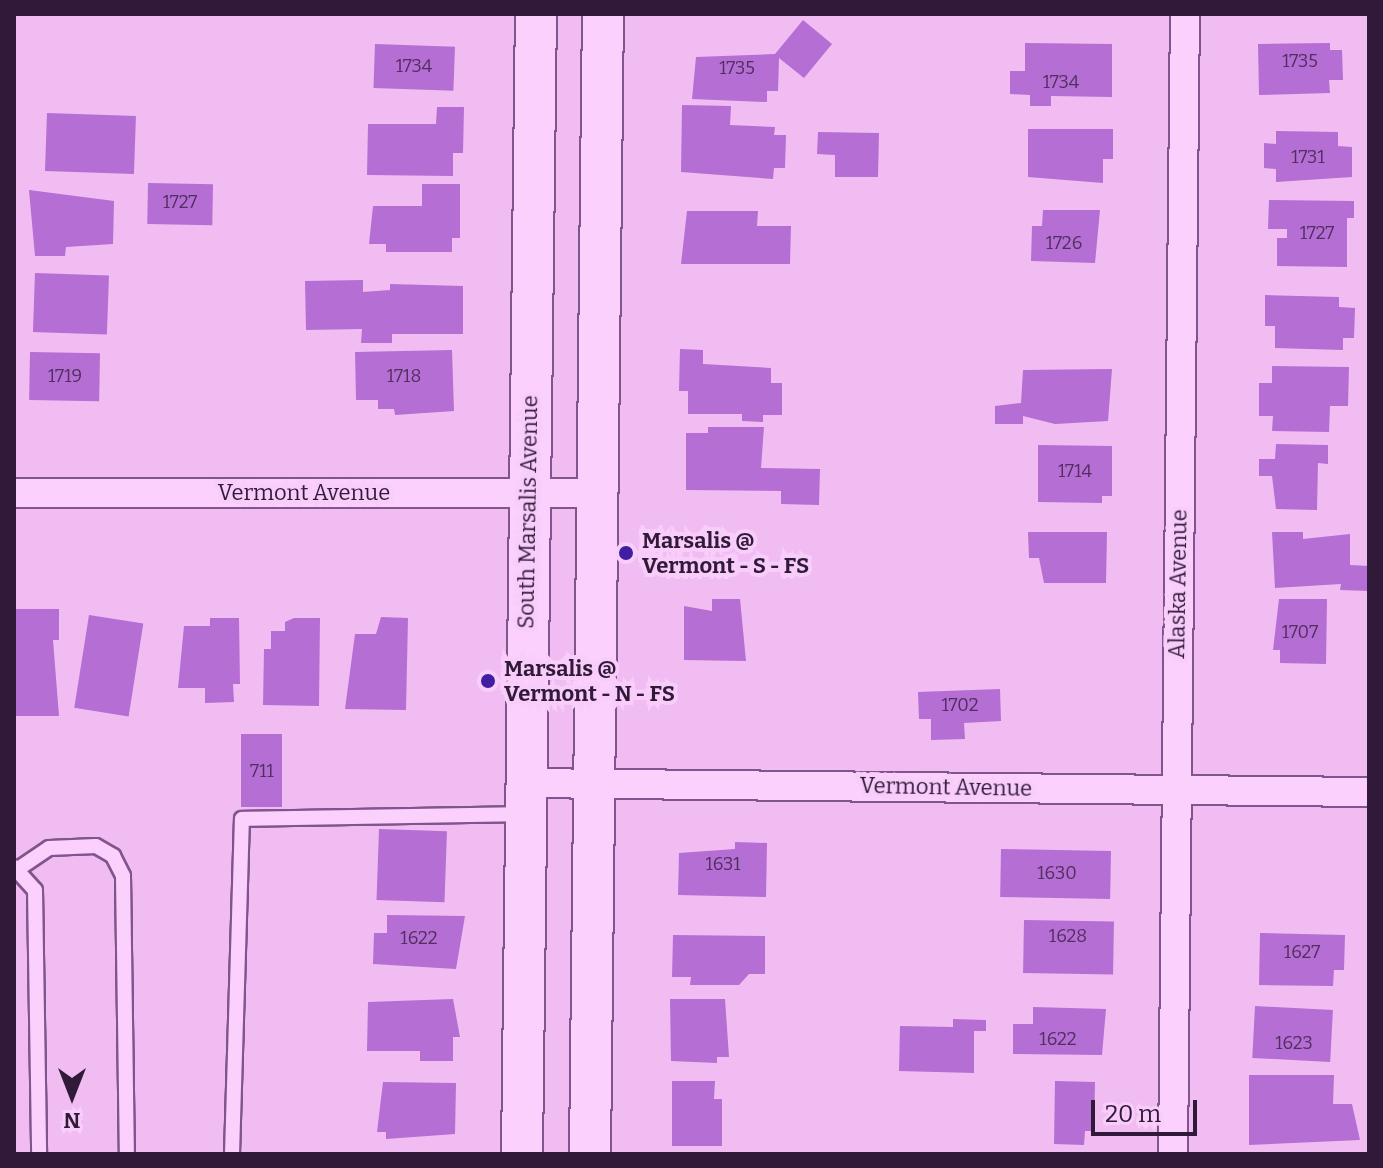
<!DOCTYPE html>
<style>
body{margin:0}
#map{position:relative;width:1383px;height:1168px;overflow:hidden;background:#f0bcf2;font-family:Bitter,serif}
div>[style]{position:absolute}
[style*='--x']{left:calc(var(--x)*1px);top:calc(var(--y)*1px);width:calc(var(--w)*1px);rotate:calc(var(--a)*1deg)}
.building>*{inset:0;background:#b46ed4;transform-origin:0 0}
.roads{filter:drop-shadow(2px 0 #80548c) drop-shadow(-2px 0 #80548c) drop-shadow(0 2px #80548c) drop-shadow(0 -2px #80548c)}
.service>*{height:14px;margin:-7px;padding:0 7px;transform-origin:7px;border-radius:7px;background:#fbd0fc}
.minor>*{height:28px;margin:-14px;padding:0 14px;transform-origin:14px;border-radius:14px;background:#fbd0fc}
.secondary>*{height:40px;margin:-20px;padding:0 20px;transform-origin:20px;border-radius:20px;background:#fbd0fc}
.dots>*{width:22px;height:22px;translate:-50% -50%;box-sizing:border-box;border:4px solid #f8cdf9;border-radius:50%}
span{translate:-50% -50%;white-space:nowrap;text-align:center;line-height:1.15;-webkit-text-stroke:8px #f8cdf9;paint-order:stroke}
.number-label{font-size:18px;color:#522f60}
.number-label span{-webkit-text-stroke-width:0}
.street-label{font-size:22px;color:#311a39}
.poi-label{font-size:22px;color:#311a39;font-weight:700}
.left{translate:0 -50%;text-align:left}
.frame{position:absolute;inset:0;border:16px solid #311a39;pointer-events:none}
.north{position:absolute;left:32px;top:1056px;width:80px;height:80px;-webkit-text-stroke:6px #f8cdf9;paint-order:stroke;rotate:180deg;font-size:22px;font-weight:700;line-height:32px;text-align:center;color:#311a39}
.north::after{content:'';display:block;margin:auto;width:28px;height:36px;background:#311a39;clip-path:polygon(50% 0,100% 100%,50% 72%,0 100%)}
.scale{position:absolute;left:1091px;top:1100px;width:106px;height:36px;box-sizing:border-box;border:4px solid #311a39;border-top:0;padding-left:10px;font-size:24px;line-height:28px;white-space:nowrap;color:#311a39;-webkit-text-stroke:6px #f8cdf9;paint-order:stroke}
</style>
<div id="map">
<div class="building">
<i style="clip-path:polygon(803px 20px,832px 44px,804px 78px,779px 58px,778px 91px,767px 91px,767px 102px,692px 99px,696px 57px,775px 54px)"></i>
<i style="clip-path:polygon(1025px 43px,1112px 44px,1112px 97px,1051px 96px,1051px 106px,1030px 106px,1030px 95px,1010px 94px,1010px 71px,1025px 71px)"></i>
<i style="clip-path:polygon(1330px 43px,1330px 50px,1342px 50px,1343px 80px,1329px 80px,1330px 93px,1259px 95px,1258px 44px)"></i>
<i style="left:375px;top:44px;width:80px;height:44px;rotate:2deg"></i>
<i style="clip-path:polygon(682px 105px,731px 106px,730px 125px,775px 127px,774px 135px,786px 135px,785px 168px,774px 168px,773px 179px,681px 172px)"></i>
<i style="clip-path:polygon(437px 107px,464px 107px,463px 153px,453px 153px,453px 176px,367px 175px,368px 124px,436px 124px)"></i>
<i style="left:47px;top:113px;width:89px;height:58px;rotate:2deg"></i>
<i style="clip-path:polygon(1028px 129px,1113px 129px,1113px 159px,1103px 159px,1103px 183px,1028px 177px)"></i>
<i style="clip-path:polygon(1276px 131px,1338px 132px,1338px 146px,1352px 147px,1352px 177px,1276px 182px,1276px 169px,1264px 168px,1264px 143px,1276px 144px)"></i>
<i style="clip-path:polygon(818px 132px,879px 133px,878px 177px,835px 177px,835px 155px,817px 154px)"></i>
<i style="left:148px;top:183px;width:65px;height:41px;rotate:1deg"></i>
<i style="clip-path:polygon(422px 184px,460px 184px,460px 238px,452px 238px,452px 252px,386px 252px,386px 244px,369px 244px,373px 206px,422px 206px)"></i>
<i style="clip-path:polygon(29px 190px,114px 201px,113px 244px,66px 247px,65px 256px,35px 256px)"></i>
<i style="clip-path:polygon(1269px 200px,1354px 201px,1354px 218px,1347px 218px,1347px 267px,1277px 266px,1277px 238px,1287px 238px,1287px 229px,1268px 229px)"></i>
<i style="clip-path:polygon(1043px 210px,1100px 210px,1095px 263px,1031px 261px,1032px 226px,1042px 226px)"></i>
<i style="clip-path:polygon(687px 211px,758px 211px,757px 226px,791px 226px,790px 264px,681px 264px)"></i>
<i style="left:35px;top:273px;width:74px;height:59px;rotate:2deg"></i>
<i style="clip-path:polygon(363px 280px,363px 292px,390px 290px,390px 284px,463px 286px,463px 334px,392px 334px,392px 343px,361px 343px,362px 329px,306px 330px,305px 281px)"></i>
<i style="clip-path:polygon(1265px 295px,1339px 297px,1339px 307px,1355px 308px,1354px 338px,1343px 338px,1343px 350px,1275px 348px,1275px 326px,1265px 326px)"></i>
<i style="clip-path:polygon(680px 349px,703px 350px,703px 364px,771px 368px,771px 383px,782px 383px,782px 415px,763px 415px,763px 422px,742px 421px,742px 414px,688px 414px,688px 391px,679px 391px)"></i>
<i style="clip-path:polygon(452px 350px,454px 411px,395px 415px,394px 409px,378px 409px,378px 400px,356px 400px,355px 352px)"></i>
<i style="left:30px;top:352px;width:70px;height:48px;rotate:1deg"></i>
<i style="clip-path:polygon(1272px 366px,1349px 367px,1348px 406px,1330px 406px,1329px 432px,1272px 431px,1273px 416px,1259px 416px,1259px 383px,1272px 383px)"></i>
<i style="clip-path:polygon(1112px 369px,1108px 421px,1055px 424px,1023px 416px,1023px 424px,995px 424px,995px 406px,1021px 403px,1023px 370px)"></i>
<i style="clip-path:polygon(708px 427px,764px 427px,761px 468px,820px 469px,819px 505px,781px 504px,781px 491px,686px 490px,686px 433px,708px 433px)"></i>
<i style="clip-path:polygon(1276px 444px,1328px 445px,1328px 464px,1318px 463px,1317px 510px,1276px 509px,1272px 476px,1259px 476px,1259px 459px,1275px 459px)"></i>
<i style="clip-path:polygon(1038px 445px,1112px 446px,1112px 496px,1102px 496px,1102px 503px,1038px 502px)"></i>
<i style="clip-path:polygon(1028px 532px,1107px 532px,1106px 583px,1044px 583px,1039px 558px,1029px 558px)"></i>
<i style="clip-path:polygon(1272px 532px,1303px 532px,1303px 539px,1350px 534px,1350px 565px,1369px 566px,1369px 591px,1340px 590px,1341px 584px,1275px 588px)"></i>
<i style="clip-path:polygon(712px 599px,740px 599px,746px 661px,684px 660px,684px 606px,712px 611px)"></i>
<i style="clip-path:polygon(1279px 599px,1327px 599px,1326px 664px,1280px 663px,1280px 650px,1273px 650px)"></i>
<i style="clip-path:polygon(14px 609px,59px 609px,59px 640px,53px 640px,59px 716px,14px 716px)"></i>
<i style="left:89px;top:615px;width:55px;height:94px;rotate:9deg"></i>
<i style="clip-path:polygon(381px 617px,408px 618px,406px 710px,345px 709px,355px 634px,376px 634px)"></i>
<i style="clip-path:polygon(210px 618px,239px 618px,240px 684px,233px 684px,234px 702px,205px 703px,205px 688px,178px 688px,184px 626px,210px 626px)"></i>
<i style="clip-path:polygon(294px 618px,320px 618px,319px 706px,263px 705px,264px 649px,271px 649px,271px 631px,285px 631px,285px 622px)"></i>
<i style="clip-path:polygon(1000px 689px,1001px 721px,964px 723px,965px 739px,931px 740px,931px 719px,919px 719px,918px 692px)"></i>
<i style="left:241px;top:734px;width:41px;height:73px"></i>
<i style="left:379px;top:829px;width:68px;height:71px;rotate:2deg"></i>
<i style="clip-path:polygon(735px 842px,767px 843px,766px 897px,678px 895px,679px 853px,735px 849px)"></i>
<i style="left:1001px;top:849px;width:110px;height:48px;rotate:1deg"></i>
<i style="clip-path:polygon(387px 915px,465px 916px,456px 969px,373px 964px,374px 933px,387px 933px)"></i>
<i style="left:1024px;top:920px;width:90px;height:53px;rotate:1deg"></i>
<i style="clip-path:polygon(1260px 933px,1345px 935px,1344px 970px,1334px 970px,1333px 986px,1259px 985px)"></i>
<i style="clip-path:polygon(673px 935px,765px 936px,765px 974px,749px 974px,739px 985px,690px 985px,691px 977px,672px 977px)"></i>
<i style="clip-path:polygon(453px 999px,460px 1037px,453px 1037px,453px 1061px,420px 1061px,420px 1051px,367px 1051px,368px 1002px)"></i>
<i style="clip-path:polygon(670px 999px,725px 999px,729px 1057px,717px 1057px,717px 1063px,671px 1061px)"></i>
<i style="left:1255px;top:1006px;width:78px;height:52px;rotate:3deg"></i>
<i style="clip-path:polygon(1033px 1007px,1106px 1009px,1102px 1055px,1013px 1054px,1013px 1024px,1033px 1024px)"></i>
<i style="clip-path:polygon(953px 1019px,986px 1020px,986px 1031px,974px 1031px,974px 1073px,899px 1071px,900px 1026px,953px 1027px)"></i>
<i style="clip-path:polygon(1249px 1075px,1334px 1075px,1333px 1104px,1352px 1104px,1360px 1140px,1249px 1145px)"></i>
<i style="clip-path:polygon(672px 1081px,715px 1081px,714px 1099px,722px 1099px,722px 1146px,672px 1146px)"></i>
<i style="clip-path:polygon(1055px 1081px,1095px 1082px,1094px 1131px,1085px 1131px,1084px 1145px,1054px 1144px)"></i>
<i style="clip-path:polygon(383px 1082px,456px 1083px,455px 1134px,386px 1139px,386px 1132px,377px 1132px)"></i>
</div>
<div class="roads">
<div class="service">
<i style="--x:14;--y:867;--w:31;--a:48"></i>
<i style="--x:35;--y:890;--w:264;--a:89.1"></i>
<i style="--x:18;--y:869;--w:37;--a:-34"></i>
<i style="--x:49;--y:848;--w:47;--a:-2.4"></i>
<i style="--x:96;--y:846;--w:20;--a:30"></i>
<i style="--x:113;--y:856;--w:22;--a:63"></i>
<i style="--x:123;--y:876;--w:278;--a:89.2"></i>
<i style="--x:232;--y:1154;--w:335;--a:-88.3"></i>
<i style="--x:242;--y:819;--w:280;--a:-1"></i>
</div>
<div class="minor">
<i style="--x:14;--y:493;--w:581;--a:0"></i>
<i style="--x:523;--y:783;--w:846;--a:0.61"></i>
<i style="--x:1173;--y:1154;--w:1140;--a:-89.4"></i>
</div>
<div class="secondary">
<i style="--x:522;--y:1154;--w:1140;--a:-89.3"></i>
<i style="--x:590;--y:1154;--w:1140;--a:-89.35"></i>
</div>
</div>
<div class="dots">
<i style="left:626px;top:553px;background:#401ea1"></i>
<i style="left:488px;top:681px;background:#401ea1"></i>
</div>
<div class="number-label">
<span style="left:1300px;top:61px">1735</span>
<span style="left:414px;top:66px">1734</span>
<span style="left:737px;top:68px">1735</span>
<span style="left:1061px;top:82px">1734</span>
<span style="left:1308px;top:157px">1731</span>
<span style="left:180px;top:202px">1727</span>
<span style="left:1317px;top:233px">1727</span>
<span style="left:1064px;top:243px">1726</span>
<span style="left:65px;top:376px">1719</span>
<span style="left:404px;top:376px">1718</span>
<span style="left:1075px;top:471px">1714</span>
<span style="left:1300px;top:632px">1707</span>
<span style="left:960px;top:705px">1702</span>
<span style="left:262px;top:771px">711</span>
<span style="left:723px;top:864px">1631</span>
<span style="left:1057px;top:873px">1630</span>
<span style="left:1068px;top:936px">1628</span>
<span style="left:419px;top:938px">1622</span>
<span style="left:1302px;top:952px">1627</span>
<span style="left:1058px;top:1039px">1622</span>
<span style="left:1294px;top:1043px">1623</span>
</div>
<div class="street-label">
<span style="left:304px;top:493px">Vermont Avenue</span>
<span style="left:528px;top:512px;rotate:-89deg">South Marsalis Avenue</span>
<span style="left:1178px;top:584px;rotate:-89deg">Alaska Avenue</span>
<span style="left:946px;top:787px;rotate:1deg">Vermont Avenue</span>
</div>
<div class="poi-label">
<span class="left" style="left:642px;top:553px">Marsalis @<br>Vermont - S - FS</span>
<span class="left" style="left:504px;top:681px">Marsalis @<br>Vermont - N - FS</span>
</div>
<div class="frame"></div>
<div class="north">N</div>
<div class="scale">20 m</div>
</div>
